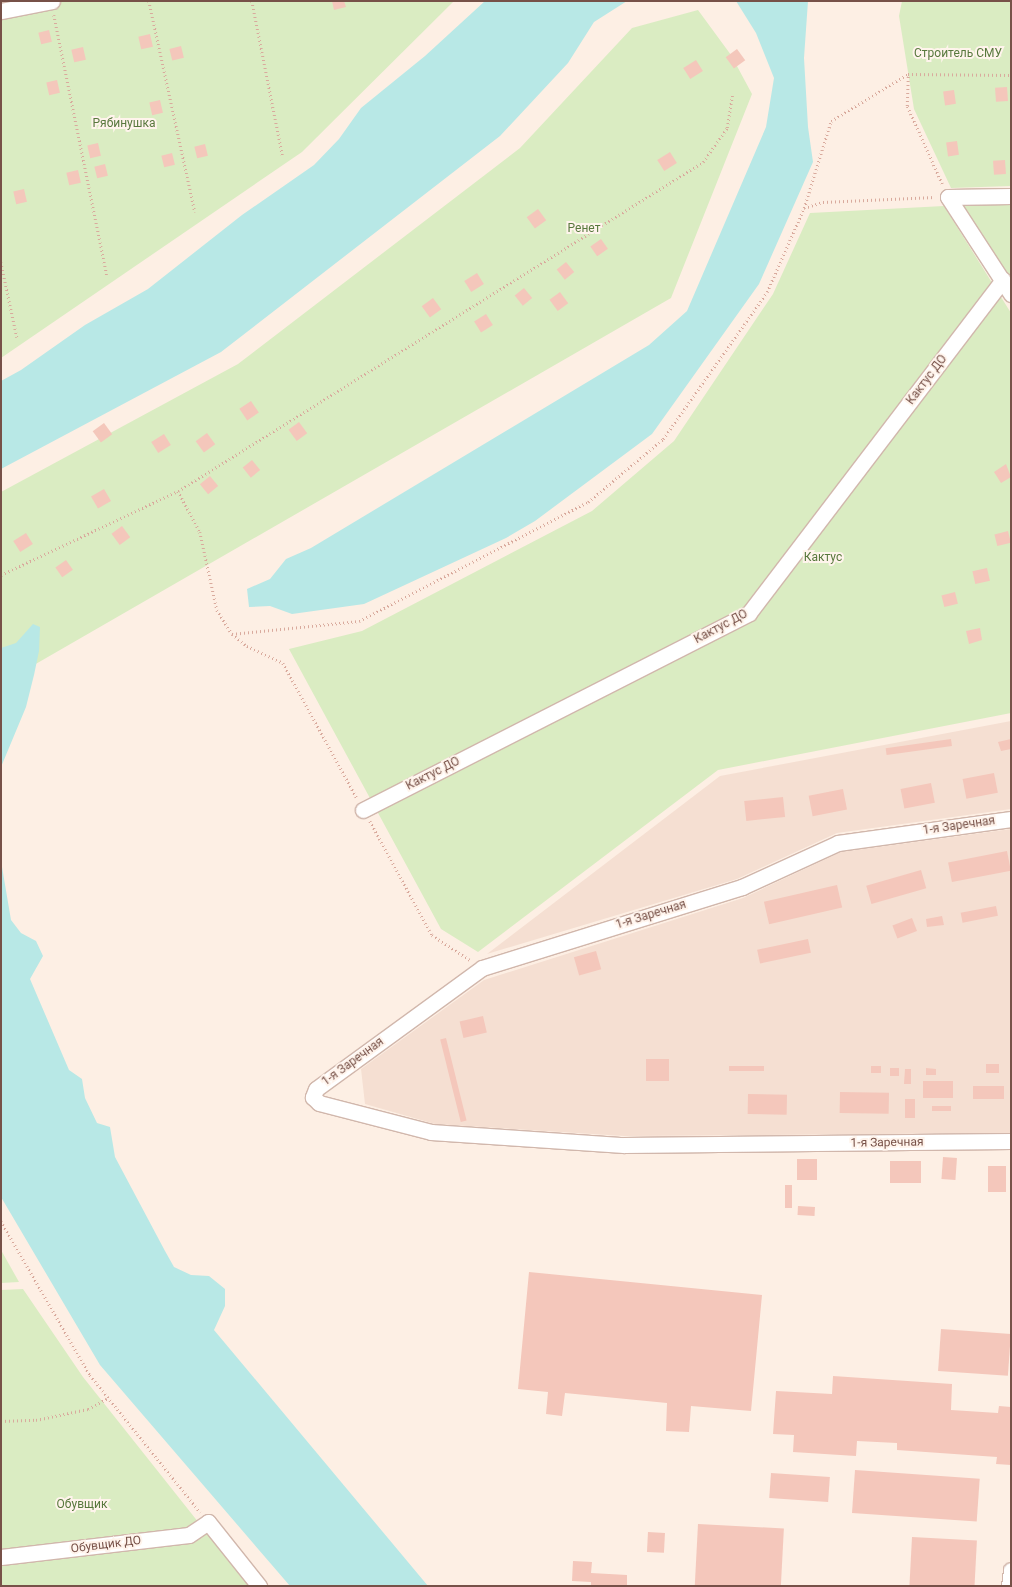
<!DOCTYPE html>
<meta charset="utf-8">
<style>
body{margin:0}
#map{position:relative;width:1012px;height:1587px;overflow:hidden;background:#fdefe4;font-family:Roboto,sans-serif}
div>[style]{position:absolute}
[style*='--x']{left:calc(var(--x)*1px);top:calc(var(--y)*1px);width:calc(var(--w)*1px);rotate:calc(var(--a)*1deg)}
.residential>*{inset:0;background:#f5dfd2}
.green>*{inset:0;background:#daecc2}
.water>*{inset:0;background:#b8e8e6}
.building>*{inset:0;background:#f4c7bb;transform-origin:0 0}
.path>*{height:2.5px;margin-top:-1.25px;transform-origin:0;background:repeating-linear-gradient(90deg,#d9aa9d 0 1px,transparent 0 4px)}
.roads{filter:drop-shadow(1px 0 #d1b7ac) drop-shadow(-1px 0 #d1b7ac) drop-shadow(0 1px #d1b7ac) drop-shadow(0 -1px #d1b7ac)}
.minor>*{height:15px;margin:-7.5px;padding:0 7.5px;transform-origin:7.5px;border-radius:7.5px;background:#fff}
span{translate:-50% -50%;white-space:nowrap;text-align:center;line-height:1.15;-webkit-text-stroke:4px #fff4ec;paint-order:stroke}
.park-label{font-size:12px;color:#58783d}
.street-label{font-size:12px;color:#775148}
.frame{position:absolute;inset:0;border:2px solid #775148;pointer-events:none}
</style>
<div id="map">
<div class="residential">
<i style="clip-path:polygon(1011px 721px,1011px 809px,837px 833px,737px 879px,487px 954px,720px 776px)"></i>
<i style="clip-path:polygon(1011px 829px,1011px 1133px,624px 1136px,435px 1124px,365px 1104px,361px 1069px,484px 980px,743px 898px,841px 852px)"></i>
</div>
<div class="green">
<i style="clip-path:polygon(1px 1px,454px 1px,302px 152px,1px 358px)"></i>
<i style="clip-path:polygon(902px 1px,1011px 1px,1011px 186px,951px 188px,914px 109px,899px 16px)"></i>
<i style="clip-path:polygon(698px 10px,731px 55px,752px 94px,671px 298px,1px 684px,1px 492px,238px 364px,520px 148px,632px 28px)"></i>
<i style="clip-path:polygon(1011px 202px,1011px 279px,961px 204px)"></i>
<i style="clip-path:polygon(944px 206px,1011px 313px,1011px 713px,718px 770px,478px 952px,441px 929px,289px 649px,362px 631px,592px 511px,674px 441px,773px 294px,810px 213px)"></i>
<i style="clip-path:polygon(1px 1250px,19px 1282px,1px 1283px)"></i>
<i style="clip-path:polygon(23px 1289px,83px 1377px,249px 1586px,1px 1586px,1px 1290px)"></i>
</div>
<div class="water">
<i style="clip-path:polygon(485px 1px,627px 1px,594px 22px,568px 63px,500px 136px,221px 352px,1px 469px,1px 381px,21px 370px,85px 325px,148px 289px,242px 215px,314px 165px,339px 139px,361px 108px,425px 56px)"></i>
<i style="clip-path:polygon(736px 1px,808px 1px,804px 58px,808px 127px,813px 162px,759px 284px,652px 434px,535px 521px,506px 538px,364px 604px,292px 614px,270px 606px,249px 607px,247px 589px,270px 579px,286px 559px,311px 548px,649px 345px,687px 311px,766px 127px,774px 78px,756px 33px)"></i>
<i style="clip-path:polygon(33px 624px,40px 627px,39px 651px,34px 675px,26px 707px,1px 767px,1px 648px,16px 643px)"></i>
<i style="clip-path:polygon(1px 861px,11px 920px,21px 933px,36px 941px,43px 956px,30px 979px,69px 1070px,82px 1079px,85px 1098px,97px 1123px,110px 1127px,115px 1157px,165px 1251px,174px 1267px,191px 1275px,209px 1276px,225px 1289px,225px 1306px,214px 1330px,428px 1586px,290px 1586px,100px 1365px,1px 1197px)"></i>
</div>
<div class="building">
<i style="clip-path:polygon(332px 1px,344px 1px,346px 7px,334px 10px)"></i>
<i style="left:49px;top:30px;width:12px;height:11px;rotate:76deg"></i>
<i style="left:150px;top:34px;width:13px;height:12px;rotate:77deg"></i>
<i style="left:181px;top:46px;width:12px;height:12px;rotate:76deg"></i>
<i style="left:83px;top:47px;width:13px;height:12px;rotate:77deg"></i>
<i style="left:737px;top:49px;width:14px;height:14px;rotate:54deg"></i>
<i style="left:696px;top:60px;width:13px;height:15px;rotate:58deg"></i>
<i style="left:57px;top:80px;width:13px;height:11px;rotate:77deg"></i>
<i style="left:1007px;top:87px;width:14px;height:12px;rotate:86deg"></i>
<i style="left:954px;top:90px;width:14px;height:11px;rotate:82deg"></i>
<i style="left:160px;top:100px;width:13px;height:11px;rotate:77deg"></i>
<i style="left:957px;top:141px;width:14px;height:11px;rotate:82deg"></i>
<i style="left:98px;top:143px;width:13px;height:11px;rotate:77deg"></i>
<i style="left:205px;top:144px;width:12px;height:11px;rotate:76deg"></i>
<i style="left:670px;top:152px;width:13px;height:15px;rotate:58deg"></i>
<i style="left:172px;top:153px;width:12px;height:11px;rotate:76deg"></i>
<i style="left:1005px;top:160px;width:14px;height:12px;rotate:86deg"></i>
<i style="left:105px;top:164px;width:12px;height:11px;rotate:76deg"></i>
<i style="left:78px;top:170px;width:13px;height:12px;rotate:77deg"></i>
<i style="left:24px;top:189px;width:13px;height:11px;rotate:77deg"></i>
<i style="left:538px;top:209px;width:14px;height:14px;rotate:54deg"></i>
<i style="left:601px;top:239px;width:12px;height:13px;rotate:55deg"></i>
<i style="left:566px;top:262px;width:13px;height:12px;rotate:51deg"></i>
<i style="left:477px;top:273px;width:13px;height:15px;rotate:58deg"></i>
<i style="left:524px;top:288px;width:13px;height:12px;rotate:51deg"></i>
<i style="left:560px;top:292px;width:14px;height:13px;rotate:54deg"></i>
<i style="left:433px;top:298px;width:14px;height:14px;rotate:54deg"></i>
<i style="left:486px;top:314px;width:13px;height:14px;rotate:58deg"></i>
<i style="left:251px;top:401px;width:14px;height:14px;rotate:56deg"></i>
<i style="left:299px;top:422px;width:14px;height:13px;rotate:54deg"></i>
<i style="left:104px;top:423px;width:14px;height:14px;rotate:54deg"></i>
<i style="left:207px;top:433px;width:14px;height:14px;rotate:54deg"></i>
<i style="left:164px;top:434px;width:13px;height:15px;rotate:58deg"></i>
<i style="left:252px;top:460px;width:13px;height:12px;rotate:51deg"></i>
<i style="clip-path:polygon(1006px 464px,1011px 477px,1001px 483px,994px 472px)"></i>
<i style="left:210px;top:476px;width:13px;height:13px;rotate:51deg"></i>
<i style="left:104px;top:489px;width:14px;height:15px;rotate:60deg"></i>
<i style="left:122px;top:526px;width:14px;height:13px;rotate:54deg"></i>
<i style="left:1008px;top:531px;width:12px;height:14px;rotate:76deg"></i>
<i style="left:26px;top:533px;width:13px;height:15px;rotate:58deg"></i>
<i style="left:66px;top:560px;width:12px;height:13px;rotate:55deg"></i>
<i style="left:987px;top:568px;width:13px;height:15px;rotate:77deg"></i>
<i style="left:955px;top:592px;width:12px;height:14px;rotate:76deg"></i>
<i style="clip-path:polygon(980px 628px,982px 640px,969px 644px,966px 631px)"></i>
<i style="left:951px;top:739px;width:7px;height:66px;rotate:82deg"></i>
<i style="clip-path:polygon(1011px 739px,1011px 749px,1001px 751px,998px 742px)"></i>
<i style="left:994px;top:773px;width:20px;height:32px;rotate:79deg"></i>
<i style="left:931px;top:783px;width:20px;height:31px;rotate:79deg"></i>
<i style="left:843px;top:789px;width:21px;height:35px;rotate:79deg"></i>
<i style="left:783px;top:797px;width:20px;height:39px;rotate:84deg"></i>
<i style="left:1007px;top:851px;width:20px;height:60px;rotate:79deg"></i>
<i style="left:921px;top:870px;width:19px;height:57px;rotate:74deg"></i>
<i style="left:837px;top:885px;width:23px;height:75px;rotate:77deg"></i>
<i style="left:996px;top:906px;width:10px;height:36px;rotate:79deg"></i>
<i style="clip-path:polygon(942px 916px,944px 925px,927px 927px,926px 919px)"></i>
<i style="left:912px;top:918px;width:14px;height:21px;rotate:69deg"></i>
<i style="left:808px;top:939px;width:14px;height:52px;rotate:78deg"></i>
<i style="left:596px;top:951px;width:19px;height:23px;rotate:74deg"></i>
<i style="left:483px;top:1016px;width:17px;height:24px;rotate:77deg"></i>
<i style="left:446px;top:1038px;width:85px;height:6px;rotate:76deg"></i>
<i style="left:646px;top:1059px;width:23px;height:22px"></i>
<i style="left:986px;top:1064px;width:13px;height:9px"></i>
<i style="left:729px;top:1066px;width:35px;height:5px"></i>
<i style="left:871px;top:1066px;width:10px;height:7px"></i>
<i style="left:890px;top:1068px;width:9px;height:8px"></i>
<i style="clip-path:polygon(926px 1068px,936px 1069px,936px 1075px,926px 1075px)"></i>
<i style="clip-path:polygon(905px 1069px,911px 1069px,911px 1084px,904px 1084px)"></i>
<i style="left:953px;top:1081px;width:17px;height:30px;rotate:90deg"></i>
<i style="left:973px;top:1086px;width:31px;height:13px"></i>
<i style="left:840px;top:1092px;width:49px;height:21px;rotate:1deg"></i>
<i style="left:748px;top:1094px;width:39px;height:20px;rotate:1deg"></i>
<i style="left:905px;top:1099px;width:10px;height:19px"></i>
<i style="left:932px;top:1106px;width:19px;height:5px"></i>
<i style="left:943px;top:1157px;width:14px;height:22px;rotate:4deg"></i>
<i style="left:797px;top:1159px;width:20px;height:21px"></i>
<i style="left:890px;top:1161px;width:31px;height:22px"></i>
<i style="left:988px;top:1166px;width:18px;height:26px"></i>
<i style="left:785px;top:1185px;width:7px;height:23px"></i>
<i style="left:798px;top:1206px;width:17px;height:9px;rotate:3deg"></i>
<i style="clip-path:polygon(529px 1272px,762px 1295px,751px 1411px,691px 1406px,689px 1432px,666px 1431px,667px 1403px,565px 1393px,562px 1416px,546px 1414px,548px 1392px,518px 1389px)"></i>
<i style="left:941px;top:1329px;width:70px;height:42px;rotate:4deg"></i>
<i style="clip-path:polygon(833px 1376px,952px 1384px,951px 1410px,998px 1413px,999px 1406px,1011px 1407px,1011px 1465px,996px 1464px,997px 1457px,897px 1450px,897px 1443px,857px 1441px,856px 1456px,793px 1452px,794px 1435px,773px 1434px,776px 1391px,832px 1394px)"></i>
<i style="left:855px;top:1470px;width:125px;height:43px;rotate:4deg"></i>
<i style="left:771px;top:1473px;width:59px;height:25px;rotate:4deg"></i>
<i style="left:698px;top:1524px;width:86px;height:62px;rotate:3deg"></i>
<i style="left:648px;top:1532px;width:17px;height:20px;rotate:3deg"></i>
<i style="left:912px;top:1537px;width:65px;height:49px;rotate:3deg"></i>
<i style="clip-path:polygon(573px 1561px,592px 1562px,591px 1573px,627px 1575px,627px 1586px,591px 1586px,591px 1582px,572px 1581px)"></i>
</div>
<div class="path">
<i style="--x:149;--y:1;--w:216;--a:77.7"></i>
<i style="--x:252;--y:1;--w:159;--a:78.8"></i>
<i style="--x:54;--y:15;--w:265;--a:78.5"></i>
<i style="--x:942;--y:184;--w:85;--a:-114.2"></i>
<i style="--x:907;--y:106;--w:32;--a:-88"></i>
<i style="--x:908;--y:74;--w:103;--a:0.6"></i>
<i style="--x:804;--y:208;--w:20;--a:-18"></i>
<i style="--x:823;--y:202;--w:112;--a:-2.6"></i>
<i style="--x:1;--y:262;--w:77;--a:78"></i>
<i style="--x:178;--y:491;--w:47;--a:61.8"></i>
<i style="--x:200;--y:532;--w:80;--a:77.7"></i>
<i style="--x:217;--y:610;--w:28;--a:58"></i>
<i style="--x:232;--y:634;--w:19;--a:39"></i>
<i style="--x:247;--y:646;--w:40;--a:25"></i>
<i style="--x:283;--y:663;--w:154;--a:61.3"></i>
<i style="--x:1;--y:575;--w:196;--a:-25.4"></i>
<i style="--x:178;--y:491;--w:620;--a:-32.07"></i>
<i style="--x:703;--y:162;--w:42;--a:-54.8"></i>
<i style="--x:727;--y:128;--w:33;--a:-81"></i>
<i style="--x:232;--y:634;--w:128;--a:-5.8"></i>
<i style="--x:359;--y:621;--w:258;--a:-27.5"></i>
<i style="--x:588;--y:502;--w:98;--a:-40"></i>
<i style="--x:663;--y:439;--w:180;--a:-54.7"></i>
<i style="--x:767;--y:292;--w:92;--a:-66.2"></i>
<i style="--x:804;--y:208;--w:91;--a:-72.8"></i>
<i style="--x:831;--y:121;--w:90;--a:-31.4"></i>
<i style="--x:370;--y:821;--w:130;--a:61.5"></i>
<i style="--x:432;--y:935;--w:45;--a:33.3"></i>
<i style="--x:1;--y:1221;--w:178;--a:60"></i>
<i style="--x:90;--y:1375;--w:176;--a:51.2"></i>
<i style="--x:1;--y:1421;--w:35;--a:-2"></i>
<i style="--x:36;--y:1420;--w:53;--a:-11.9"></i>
<i style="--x:88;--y:1409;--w:23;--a:-29"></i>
</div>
<div class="roads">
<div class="minor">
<i style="--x:1;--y:11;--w:52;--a:-11.1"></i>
<i style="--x:948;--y:197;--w:116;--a:57"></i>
<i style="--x:948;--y:197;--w:63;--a:-0.9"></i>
<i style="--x:363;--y:810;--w:433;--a:-27"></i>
<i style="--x:749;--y:613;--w:419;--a:-52.7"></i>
<i style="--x:1011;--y:819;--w:175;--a:172.1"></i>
<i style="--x:838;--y:843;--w:106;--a:155.4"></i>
<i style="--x:742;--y:887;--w:272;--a:162.7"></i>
<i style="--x:482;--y:968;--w:205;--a:143.9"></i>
<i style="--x:316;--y:1089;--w:9;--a:111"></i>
<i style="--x:313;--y:1097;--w:8;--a:45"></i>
<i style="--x:319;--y:1103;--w:116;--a:14.5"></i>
<i style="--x:431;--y:1132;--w:193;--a:3.9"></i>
<i style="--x:624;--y:1145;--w:387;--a:-0.6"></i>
<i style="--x:1;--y:1557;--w:189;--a:-6.7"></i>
<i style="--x:189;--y:1535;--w:23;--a:-34"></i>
<i style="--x:208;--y:1522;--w:82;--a:51.4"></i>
<i style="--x:1009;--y:1586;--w:16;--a:-83"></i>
</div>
</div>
<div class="park-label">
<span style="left:958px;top:54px">Строитель СМУ</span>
<span style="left:124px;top:124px">Рябинушка</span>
<span style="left:584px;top:229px">Ренет</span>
<span style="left:823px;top:558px">Кактус</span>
<span style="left:82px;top:1505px">Обувщик</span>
</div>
<div class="street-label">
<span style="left:927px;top:380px;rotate:-53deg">Кактус ДО</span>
<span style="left:721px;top:627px;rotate:-28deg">Кактус ДО</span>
<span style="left:433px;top:774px;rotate:-27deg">Кактус ДО</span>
<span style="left:959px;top:826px;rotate:-8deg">1-я Заречная</span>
<span style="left:651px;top:915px;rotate:-17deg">1-я Заречная</span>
<span style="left:353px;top:1062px;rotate:-36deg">1-я Заречная</span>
<span style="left:887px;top:1143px;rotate:-1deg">1-я Заречная</span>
<span style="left:106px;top:1545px;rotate:-7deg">Обувщик ДО</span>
</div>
<div class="frame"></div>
</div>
